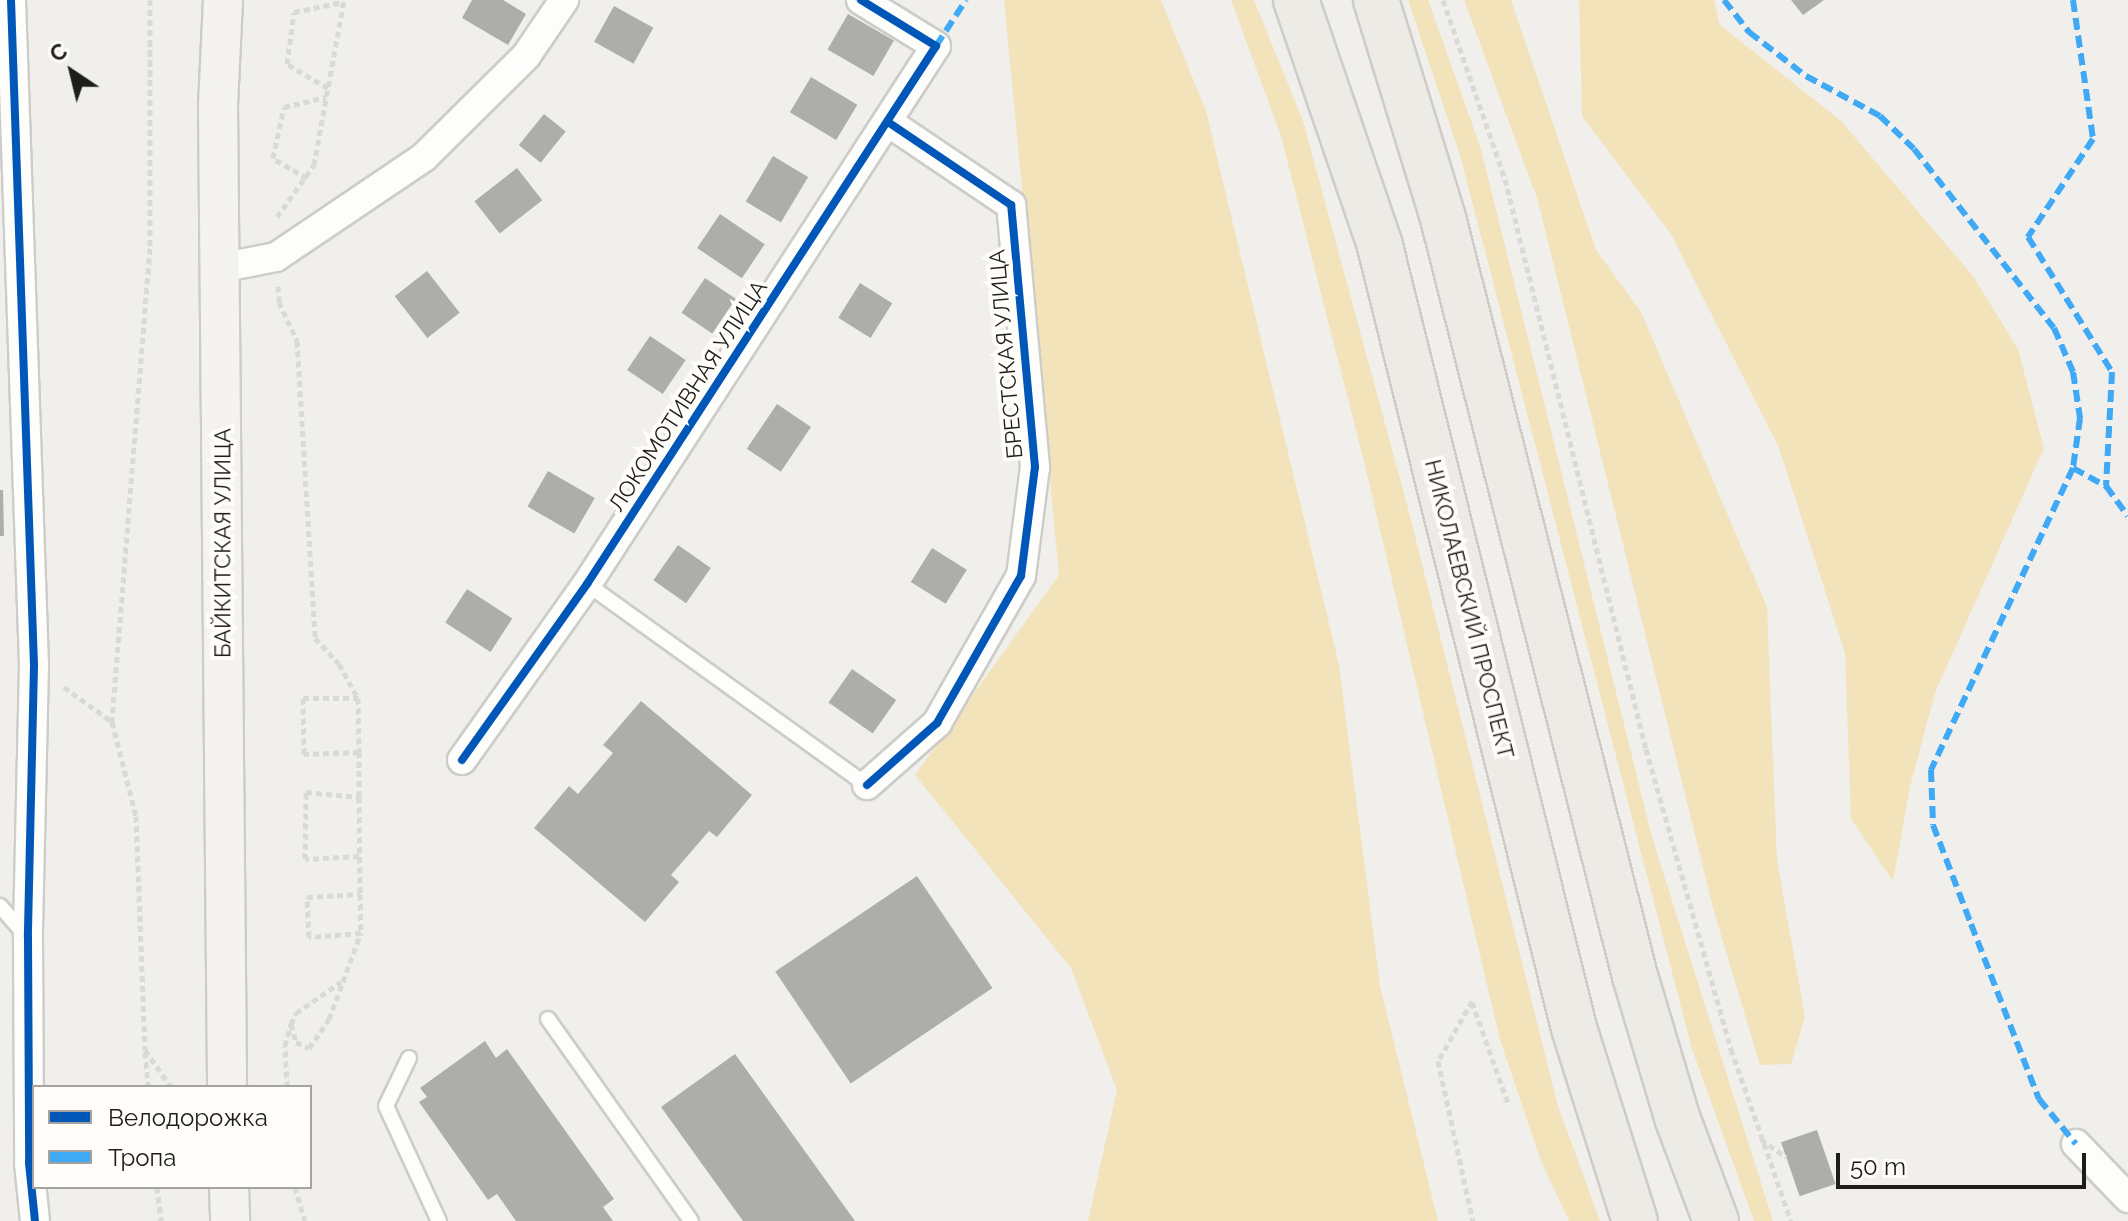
<!DOCTYPE html>
<meta charset="utf-8">
<style>
body{margin:0}
#map{position:relative;width:2128px;height:1221px;overflow:hidden;background:#f0efeb;font-family:Raleway,sans-serif}
div>[style]{position:absolute}
[style*='--x']{left:calc(var(--x)*1px);top:calc(var(--y)*1px);width:calc(var(--w)*1px);rotate:calc(var(--a)*1deg)}
.green>*{inset:0;background:#f3e3ba}
.building>*{inset:0;background:#adaeac;transform-origin:0 0}
.path>*{height:5px;margin-top:-2.5px;transform-origin:0;background:repeating-linear-gradient(90deg,#d9d9d8 0 6px,transparent 0 10px)}
.roads{filter:drop-shadow(2px 0 #cdccc9) drop-shadow(-2px 0 #cdccc9) drop-shadow(0 2px #cdccc9) drop-shadow(0 -2px #cdccc9)}
.lane>*{height:14px;margin:-7px;padding:0 7px;transform-origin:7px;border-radius:7px;background:#fdfdfc}
.street>*{height:28px;margin:-14px;padding:0 14px;transform-origin:14px;border-radius:14px;background:#fdfdfc}
.secondary>*{height:38px;margin:-19px;padding:0 19px;transform-origin:19px;border-radius:19px;background:#f4f3f1}
.primary>*{height:44px;margin:-22px;padding:0 22px;transform-origin:22px;border-radius:22px;background:#edebe5}
.quiet>*{height:6px;margin-top:-3px;transform-origin:0;background:repeating-linear-gradient(90deg,#3fa9f5 0 12px,transparent 0 18px)}
.cycleway>*{height:8px;margin:-4px;padding:0 4px;transform-origin:4px;border-radius:4px;background:#0057b8}
span{translate:-50% -50%;white-space:nowrap;text-align:center;line-height:1.15;-webkit-text-stroke:8px #fffdf9;paint-order:stroke}
.street-label{font-size:22px;color:#1e1d1b}
.legend{position:absolute;left:32px;top:1085px;width:280px;height:104px;box-sizing:border-box;background:#fffdf9;border:2px solid #a5a3a0;margin:0;padding:10px 14px;list-style:none;font-size:24px;color:#1e1d1b}
.legend li{display:flex;align-items:center;gap:16px;height:40px}
.legend b{width:40px;border:2px solid #a5a3a0}
.north{position:absolute;left:32px;top:32px;width:80px;height:80px;-webkit-text-stroke:6px #fffdf9;paint-order:stroke;rotate:325deg;font-size:22px;font-weight:700;line-height:32px;text-align:center;color:#1e1d1b}
.north::after{content:'';display:block;margin:auto;width:28px;height:36px;background:#1e1d1b;clip-path:polygon(50% 0,100% 100%,50% 72%,0 100%)}
.scale{position:absolute;left:1836px;top:1153px;width:250px;height:36px;box-sizing:border-box;border:4px solid #1e1d1b;border-top:0;padding-left:10px;font-size:24px;line-height:28px;white-space:nowrap;color:#1e1d1b;-webkit-text-stroke:6px #fffdf9;paint-order:stroke}
</style>
<div id="map">
<div class="green">
<i style="clip-path:polygon(1004px 0,1161px 0,1206px 111px,1339px 665px,1380px 986px,1438px 1221px,1088px 1221px,1117px 1090px,1071px 968px,915px 775px,1059px 575px)"></i>
<i style="clip-path:polygon(1231px 0,1254px 0,1303px 121px,1409px 512px,1558px 1106px,1600px 1221px,1569px 1221px,1541px 1161px,1500px 1040px,1366px 470px,1281px 136px)"></i>
<i style="clip-path:polygon(1408px 0,1428px 0,1481px 149px,1652px 837px,1773px 1221px,1754px 1221px,1692px 1049px,1460px 155px)"></i>
<i style="clip-path:polygon(1464px 0,1511px 0,1596px 250px,1641px 312px,1767px 607px,1777px 861px,1805px 1017px,1791px 1064px,1760px 1065px,1713px 908px,1538px 201px)"></i>
<i style="clip-path:polygon(1579px 0,1714px 0,1720px 25px,1841px 121px,1973px 276px,2018px 349px,2044px 448px,1935px 693px,1910px 787px,1893px 881px,1851px 819px,1845px 653px,1779px 448px,1671px 234px,1582px 116px)"></i>
</div>
<div class="building">
<i style="clip-path:polygon(472px 0,503px 0,526px 14px,508px 45px,462px 18px)"></i>
<i style="clip-path:polygon(1791px 0,1824px 0,1803px 15px)"></i>
<i style="left:614px;top:6px;width:45px;height:41px;rotate:29deg"></i>
<i style="left:848px;top:14px;width:53px;height:41px;rotate:30deg"></i>
<i style="left:811px;top:77px;width:54px;height:41px;rotate:31deg"></i>
<i style="left:544px;top:114px;width:28px;height:40px;rotate:39deg"></i>
<i style="left:773px;top:156px;width:41px;height:53px;rotate:31deg"></i>
<i style="left:517px;top:168px;width:41px;height:54px;rotate:52deg"></i>
<i style="left:720px;top:214px;width:54px;height:41px;rotate:34deg"></i>
<i style="left:427px;top:271px;width:53px;height:41px;rotate:52deg"></i>
<i style="left:705px;top:278px;width:37px;height:42px;rotate:34deg"></i>
<i style="left:860px;top:283px;width:38px;height:41px;rotate:32deg"></i>
<i style="left:650px;top:336px;width:43px;height:41px;rotate:34deg"></i>
<i style="left:777px;top:404px;width:41px;height:54px;rotate:34deg"></i>
<i style="left:548px;top:471px;width:54px;height:41px;rotate:30deg"></i>
<i style="clip-path:polygon(0 490px,3px 490px,4px 536px,0 536px)"></i>
<i style="left:678px;top:545px;width:40px;height:43px;rotate:35deg"></i>
<i style="left:932px;top:548px;width:41px;height:40px;rotate:32deg"></i>
<i style="left:467px;top:589px;width:54px;height:40px;rotate:33deg"></i>
<i style="left:852px;top:669px;width:54px;height:41px;rotate:35deg"></i>
<i style="clip-path:polygon(641px 701px,752px 795px,717px 837px,709px 831px,671px 875px,679px 882px,645px 922px,534px 828px,569px 786px,578px 794px,613px 753px,603px 745px)"></i>
<i style="left:917px;top:876px;width:135px;height:171px;rotate:56deg"></i>
<i style="clip-path:polygon(485px 1041px,496px 1058px,507px 1049px,614px 1199px,603px 1207px,613px 1221px,516px 1221px,497px 1194px,488px 1200px,419px 1102px,427px 1097px,420px 1088px)"></i>
<i style="clip-path:polygon(735px 1054px,855px 1221px,743px 1221px,661px 1107px)"></i>
<i style="left:1817px;top:1130px;width:57px;height:38px;rotate:71deg"></i>
</div>
<div class="path">
<i style="--x:150;--y:0;--w:248;--a:90"></i>
<i style="--x:150;--y:248;--w:476;--a:94.6"></i>
<i style="--x:112;--y:722;--w:97;--a:75.7"></i>
<i style="--x:136;--y:816;--w:234;--a:87.8"></i>
<i style="--x:145;--y:1050;--w:45;--a:54.9"></i>
<i style="--x:1443;--y:0;--w:189;--a:70.9"></i>
<i style="--x:1505;--y:179;--w:587;--a:76.11"></i>
<i style="--x:1646;--y:749;--w:312;--a:74.2"></i>
<i style="--x:1731;--y:1049;--w:182;--a:70.8"></i>
<i style="--x:328;--y:88;--w:48;--a:-149.7"></i>
<i style="--x:287;--y:64;--w:52;--a:-82.3"></i>
<i style="--x:294;--y:12;--w:50;--a:-11.5"></i>
<i style="--x:307;--y:178;--w:39;--a:-150"></i>
<i style="--x:273;--y:158;--w:52;--a:-77.8"></i>
<i style="--x:284;--y:107;--w:43;--a:-13.4"></i>
<i style="--x:277;--y:217;--w:64;--a:-54.6"></i>
<i style="--x:314;--y:165;--w:168;--a:-79.7"></i>
<i style="--x:278;--y:286;--w:16;--a:86"></i>
<i style="--x:279;--y:302;--w:43;--a:65.2"></i>
<i style="--x:297;--y:341;--w:298;--a:86.5"></i>
<i style="--x:315;--y:638;--w:35;--a:47"></i>
<i style="--x:339;--y:664;--w:39;--a:61"></i>
<i style="--x:64;--y:687;--w:58;--a:35.9"></i>
<i style="--x:303;--y:698;--w:55;--a:0"></i>
<i style="--x:358;--y:698;--w:54;--a:88.9"></i>
<i style="--x:359;--y:752;--w:55;--a:177.9"></i>
<i style="--x:304;--y:754;--w:56;--a:-91"></i>
<i style="--x:359;--y:797;--w:45;--a:-90"></i>
<i style="--x:359;--y:856;--w:54;--a:176.8"></i>
<i style="--x:305;--y:859;--w:67;--a:-89.1"></i>
<i style="--x:306;--y:792;--w:53;--a:5.4"></i>
<i style="--x:359;--y:797;--w:97;--a:89.4"></i>
<i style="--x:1472;--y:1001;--w:69;--a:119.5"></i>
<i style="--x:1438;--y:1061;--w:164;--a:77.7"></i>
<i style="--x:1472;--y:1002;--w:110;--a:70.4"></i>
<i style="--x:291;--y:1024;--w:12;--a:-66"></i>
<i style="--x:296;--y:1013;--w:55;--a:-34.6"></i>
<i style="--x:145;--y:1052;--w:35;--a:85"></i>
<i style="--x:287;--y:1087;--w:41;--a:-92.8"></i>
<i style="--x:285;--y:1046;--w:23;--a:-75"></i>
<i style="--x:291;--y:1024;--w:19;--a:74"></i>
<i style="--x:296;--y:1042;--w:14;--a:25"></i>
<i style="--x:309;--y:1048;--w:35;--a:-55"></i>
<i style="--x:329;--y:1019;--w:92;--a:-69.6"></i>
<i style="--x:361;--y:933;--w:52;--a:175.6"></i>
<i style="--x:309;--y:937;--w:40;--a:-92.9"></i>
<i style="--x:307;--y:897;--w:53;--a:-3.2"></i>
<i style="--x:360;--y:894;--w:39;--a:89"></i>
<i style="--x:1761;--y:1139;--w:31;--a:36"></i>
<i style="--x:157;--y:1187;--w:34;--a:83"></i>
<i style="--x:295;--y:1187;--w:35;--a:74"></i>
</div>
<div class="roads">
<div class="lane">
<i style="--x:587;--y:584;--w:345;--a:35.7"></i>
<i style="--x:0;--y:906;--w:40;--a:49"></i>
<i style="--x:548;--y:1019;--w:247;--a:54.7"></i>
<i style="--x:409;--y:1058;--w:53;--a:115.6"></i>
<i style="--x:386;--y:1106;--w:127;--a:65.3"></i>
</div>
<div class="street">
<i style="--x:11;--y:0;--w:665;--a:88.02"></i>
<i style="--x:34;--y:665;--w:272;--a:91.3"></i>
<i style="--x:28;--y:937;--w:226;--a:89.7"></i>
<i style="--x:29;--y:1163;--w:58;--a:84.1"></i>
<i style="--x:220;--y:268;--w:57;--a:-11.1"></i>
<i style="--x:276;--y:257;--w:179;--a:-34"></i>
<i style="--x:424;--y:157;--w:144;--a:-44.7"></i>
<i style="--x:526;--y:56;--w:68;--a:-55.8"></i>
<i style="--x:462;--y:760;--w:216;--a:-54.6"></i>
<i style="--x:587;--y:584;--w:641;--a:-57.03"></i>
<i style="--x:936;--y:46;--w:88;--a:-148.5"></i>
<i style="--x:867;--y:785;--w:94;--a:-41.5"></i>
<i style="--x:937;--y:723;--w:169;--a:-60.3"></i>
<i style="--x:1021;--y:576;--w:110;--a:-82.7"></i>
<i style="--x:1035;--y:467;--w:263;--a:-95.2"></i>
<i style="--x:1011;--y:205;--w:148;--a:-146"></i>
<i style="--x:2076;--y:1144;--w:75;--a:46.1"></i>
</div>
<div class="secondary">
<i style="--x:223;--y:0;--w:105;--a:92.7"></i>
<i style="--x:218;--y:105;--w:982;--a:89.47"></i>
<i style="--x:229;--y:1187;--w:34;--a:88"></i>
</div>
<div class="primary">
<i style="--x:1296;--y:0;--w:260;--a:71.1"></i>
<i style="--x:1380;--y:246;--w:806;--a:76.07"></i>
<i style="--x:1574;--y:1028;--w:202;--a:72.5"></i>
<i style="--x:1376;--y:0;--w:228;--a:72.9"></i>
<i style="--x:1443;--y:218;--w:782;--a:75.79"></i>
<i style="--x:1635;--y:976;--w:150;--a:73.4"></i>
<i style="--x:1678;--y:1120;--w:108;--a:69.4"></i>
</div>
</div>
<div class="quiet">
<i style="--x:1724;--y:0;--w:41;--a:52"></i>
<i style="--x:1749;--y:32;--w:72;--a:37.7"></i>
<i style="--x:1806;--y:76;--w:84;--a:28.4"></i>
<i style="--x:1880;--y:116;--w:47;--a:44.1"></i>
<i style="--x:1914;--y:149;--w:227;--a:52"></i>
<i style="--x:2054;--y:328;--w:48;--a:66.6"></i>
<i style="--x:2073;--y:372;--w:47;--a:81.3"></i>
<i style="--x:2080;--y:418;--w:50;--a:98"></i>
<i style="--x:2073;--y:468;--w:334;--a:115.2"></i>
<i style="--x:1931;--y:770;--w:55;--a:87.9"></i>
<i style="--x:1933;--y:825;--w:106;--a:69"></i>
<i style="--x:1971;--y:924;--w:188;--a:68.8"></i>
<i style="--x:2039;--y:1099;--w:58;--a:50.6"></i>
<i style="--x:2073;--y:0;--w:140;--a:81.8"></i>
<i style="--x:2093;--y:139;--w:118;--a:123.6"></i>
<i style="--x:2028;--y:237;--w:159;--a:58.1"></i>
<i style="--x:2112;--y:372;--w:114;--a:93"></i>
<i style="--x:936;--y:46;--w:55;--a:-56.9"></i>
<i style="--x:2073;--y:468;--w:38;--a:29"></i>
<i style="--x:2106;--y:486;--w:37;--a:54"></i>
</div>
<div class="cycleway">
<i style="--x:11;--y:0;--w:665;--a:88.02"></i>
<i style="--x:34;--y:665;--w:272;--a:91.3"></i>
<i style="--x:28;--y:937;--w:226;--a:89.7"></i>
<i style="--x:29;--y:1163;--w:58;--a:84.1"></i>
<i style="--x:462;--y:760;--w:216;--a:-54.6"></i>
<i style="--x:587;--y:584;--w:641;--a:-57.03"></i>
<i style="--x:936;--y:46;--w:88;--a:-148.5"></i>
<i style="--x:867;--y:785;--w:94;--a:-41.5"></i>
<i style="--x:937;--y:723;--w:169;--a:-60.3"></i>
<i style="--x:1021;--y:576;--w:110;--a:-82.7"></i>
<i style="--x:1035;--y:467;--w:263;--a:-95.2"></i>
<i style="--x:1011;--y:205;--w:148;--a:-146"></i>
</div>
<div class="street-label">
<span style="left:1006px;top:354px;rotate:-95deg">БРЕСТСКАЯ УЛИЦА</span>
<span style="left:688px;top:396px;rotate:-57deg">ЛОКОМОТИВНАЯ УЛИЦА</span>
<span style="left:223px;top:543px;rotate:-90deg">БАЙКИТСКАЯ УЛИЦА</span>
<span style="left:1469px;top:609px;rotate:76deg">НИКОЛАЕВСКИЙ ПРОСПЕКТ</span>
</div>
<ul class="legend">
<li><b style="height:10px;background:#0057b8"></b>Велодорожка</li>
<li><b style="height:10px;background:#3fa9f5"></b>Тропа</li>
</ul>
<div class="north">С</div>
<div class="scale">50 m</div>
</div>
